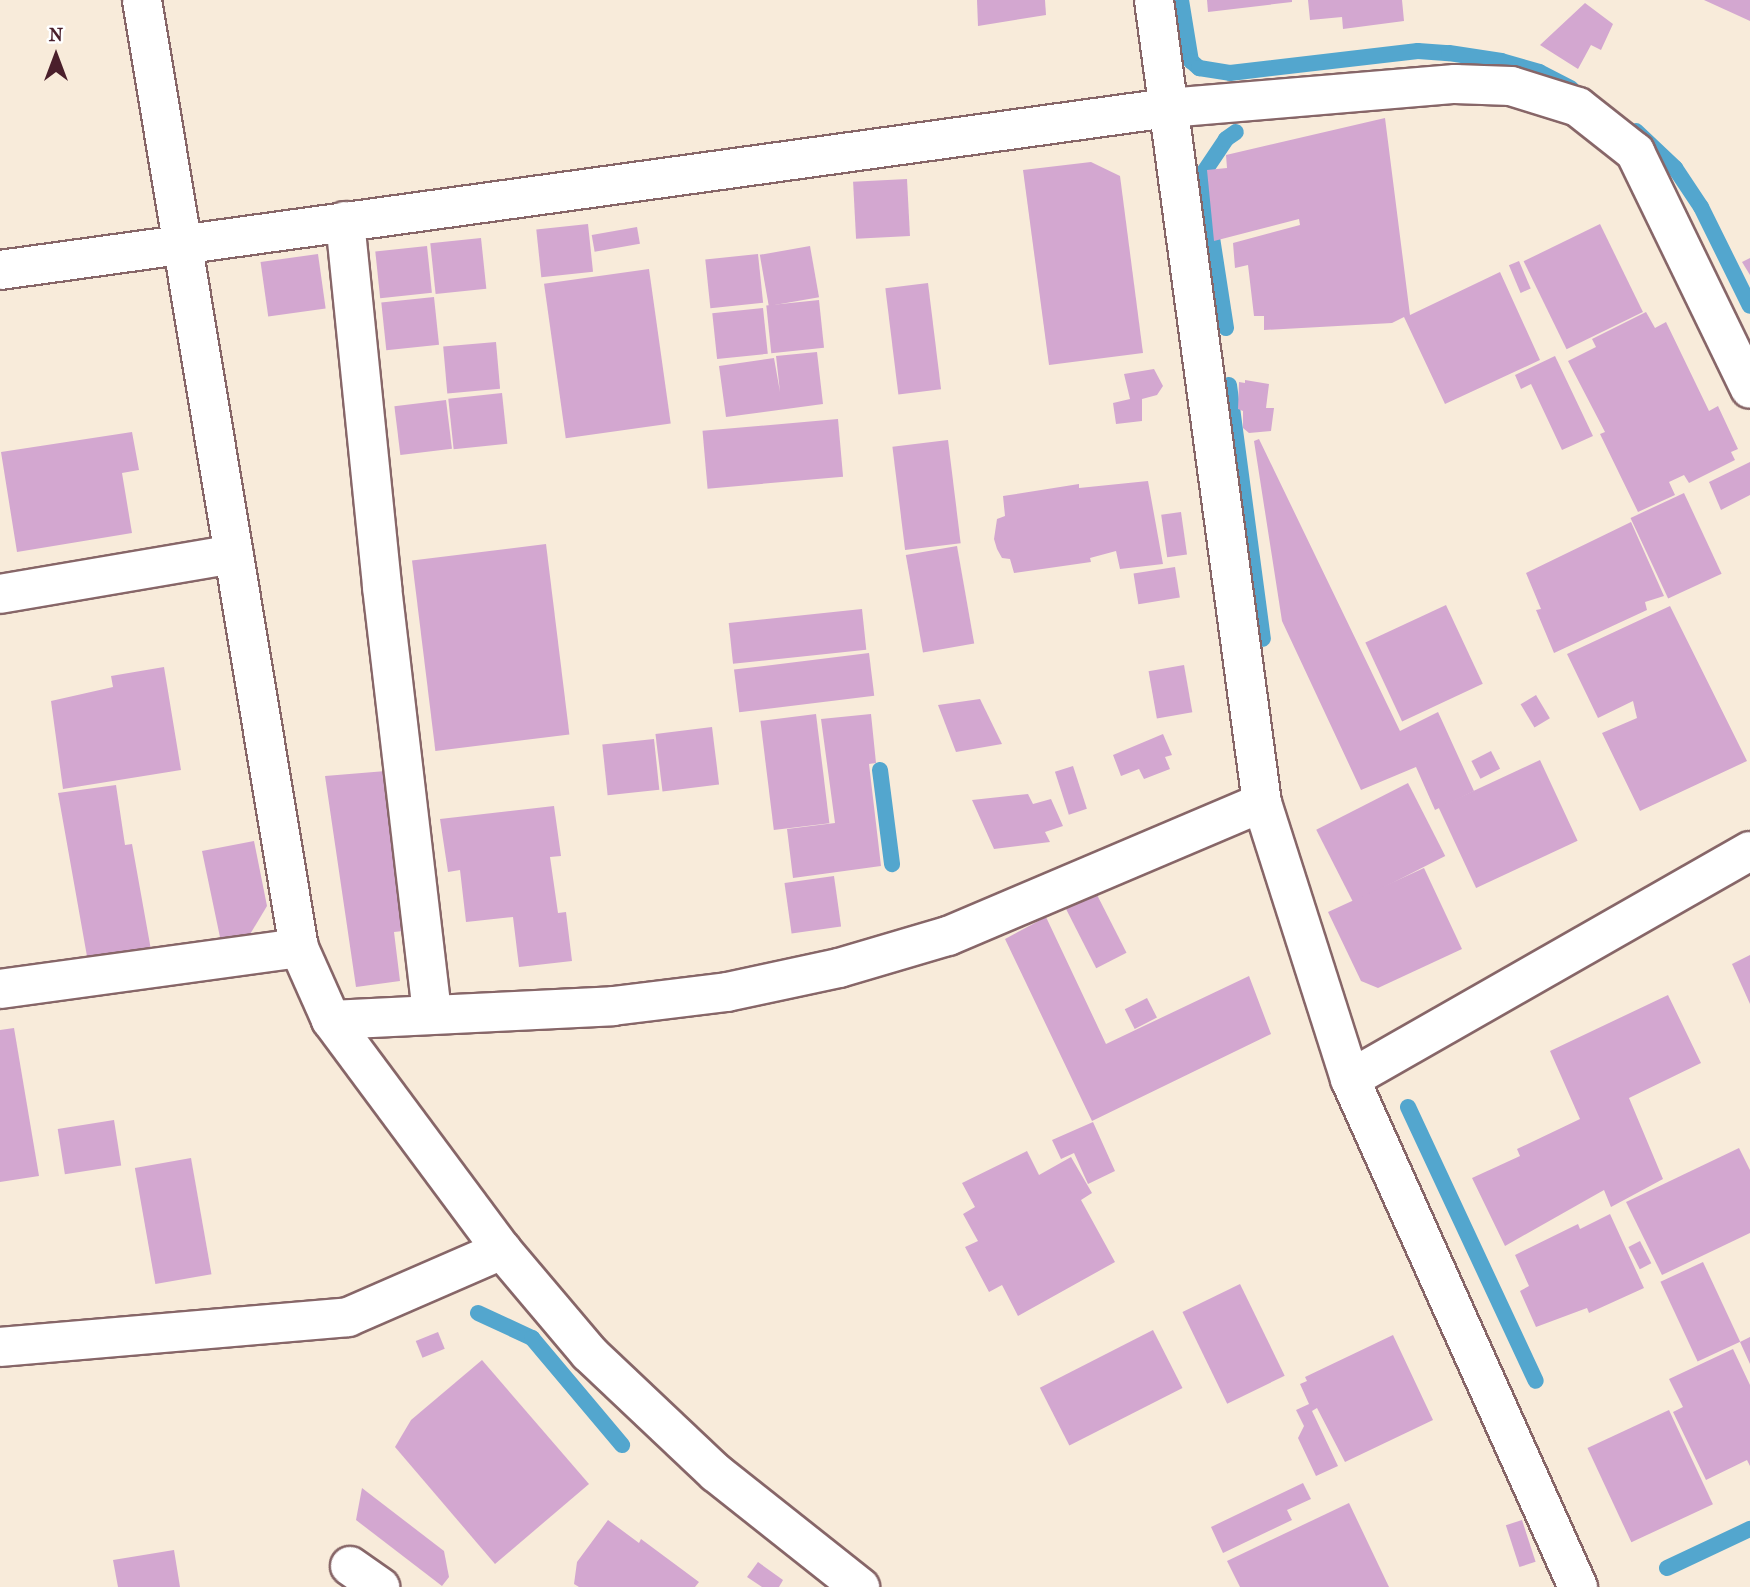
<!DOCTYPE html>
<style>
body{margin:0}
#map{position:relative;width:1750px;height:1587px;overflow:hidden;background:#f8ebda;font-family:"IM FELL French Canon",serif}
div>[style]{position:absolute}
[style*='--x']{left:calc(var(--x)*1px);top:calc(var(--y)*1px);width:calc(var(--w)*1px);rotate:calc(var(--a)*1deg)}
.stream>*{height:16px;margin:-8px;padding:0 8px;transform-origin:8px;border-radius:8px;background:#53a6ce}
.building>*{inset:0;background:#d3a7d0;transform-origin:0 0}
.roads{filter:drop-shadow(2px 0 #876668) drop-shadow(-2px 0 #876668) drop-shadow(0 2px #876668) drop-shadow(0 -2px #876668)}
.minor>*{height:38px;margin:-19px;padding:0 19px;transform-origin:19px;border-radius:19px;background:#fff}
span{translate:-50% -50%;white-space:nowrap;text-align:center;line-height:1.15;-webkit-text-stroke:6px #fff;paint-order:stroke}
.north{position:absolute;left:21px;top:21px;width:70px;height:70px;-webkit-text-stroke:5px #fff;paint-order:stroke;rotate:0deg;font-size:19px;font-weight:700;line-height:28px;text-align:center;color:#4a1f2b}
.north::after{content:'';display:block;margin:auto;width:24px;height:32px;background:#4a1f2b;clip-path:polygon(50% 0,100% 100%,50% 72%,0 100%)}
</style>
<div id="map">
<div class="stream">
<i style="--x:1181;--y:0;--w:62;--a:80.7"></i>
<i style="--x:1191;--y:61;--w:11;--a:41"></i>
<i style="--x:1199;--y:68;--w:31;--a:9"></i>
<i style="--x:1230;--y:73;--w:189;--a:-6.7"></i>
<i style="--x:1418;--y:51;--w:31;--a:4"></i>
<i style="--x:1449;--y:53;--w:53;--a:8.7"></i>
<i style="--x:1501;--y:61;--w:40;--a:16"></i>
<i style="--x:1539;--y:72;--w:36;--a:27"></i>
<i style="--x:1636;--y:131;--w:54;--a:43.5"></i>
<i style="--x:1675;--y:168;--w:47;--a:56.3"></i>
<i style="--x:1701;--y:207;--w:110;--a:63.7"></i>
<i style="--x:1226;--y:328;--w:150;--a:-98.8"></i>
<i style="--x:1203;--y:180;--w:8;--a:-83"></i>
<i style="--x:1204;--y:172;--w:40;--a:-56"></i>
<i style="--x:1226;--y:139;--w:12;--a:-35"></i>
<i style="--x:1229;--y:385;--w:256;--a:82.4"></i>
<i style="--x:880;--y:770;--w:95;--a:82.7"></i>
<i style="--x:1408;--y:1107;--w:302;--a:65"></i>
<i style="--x:478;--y:1313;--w:60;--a:24.8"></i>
<i style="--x:532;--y:1338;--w:140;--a:49.9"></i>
<i style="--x:1667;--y:1568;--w:92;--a:-25.2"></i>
</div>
<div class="building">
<i style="clip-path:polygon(977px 0,1045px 0,1046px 15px,978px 26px)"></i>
<i style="clip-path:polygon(1207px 0,1292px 0,1292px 2px,1208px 12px)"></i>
<i style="clip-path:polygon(1308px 0,1402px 0,1404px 21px,1343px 29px,1342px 17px,1310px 20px)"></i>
<i style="clip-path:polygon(1704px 0,1750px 0,1750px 21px)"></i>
<i style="clip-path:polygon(1585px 3px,1613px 24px,1601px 50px,1591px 45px,1578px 69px,1540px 45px)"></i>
<i style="clip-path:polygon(1385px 118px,1410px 315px,1500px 272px,1540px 360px,1445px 404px,1404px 317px,1392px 323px,1264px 330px,1264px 316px,1254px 316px,1248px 265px,1235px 268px,1233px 243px,1300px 225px,1299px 219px,1214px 241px,1207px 170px,1227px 168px,1226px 155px)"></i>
<i style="clip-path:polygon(1091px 162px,1120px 176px,1143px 353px,1049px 365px,1023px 170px)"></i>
<i style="left:907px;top:179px;width:57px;height:54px;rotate:87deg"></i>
<i style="left:588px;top:224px;width:48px;height:52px;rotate:84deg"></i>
<i style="left:1600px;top:224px;width:98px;height:85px;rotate:64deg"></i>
<i style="left:637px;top:227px;width:17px;height:46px;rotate:80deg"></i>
<i style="left:481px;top:238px;width:51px;height:51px;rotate:84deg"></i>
<i style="left:427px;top:246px;width:47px;height:52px;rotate:84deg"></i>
<i style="left:810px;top:246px;width:52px;height:51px;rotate:80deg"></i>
<i style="left:318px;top:254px;width:55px;height:58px;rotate:82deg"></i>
<i style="left:758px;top:254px;width:49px;height:53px;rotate:84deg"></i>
<i style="clip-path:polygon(1750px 258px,1750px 275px,1742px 262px)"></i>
<i style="left:1519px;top:261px;width:30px;height:11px;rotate:67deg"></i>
<i style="left:649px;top:269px;width:156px;height:106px;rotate:82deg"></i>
<i style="left:928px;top:283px;width:107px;height:43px;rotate:83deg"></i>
<i style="left:434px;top:297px;width:48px;height:53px;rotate:84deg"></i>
<i style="left:819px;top:300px;width:48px;height:53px;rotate:84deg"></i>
<i style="left:763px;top:308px;width:46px;height:51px;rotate:84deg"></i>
<i style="clip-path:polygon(1646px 312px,1655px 328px,1666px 322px,1709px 411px,1718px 406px,1738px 449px,1731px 452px,1735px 460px,1689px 483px,1684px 475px,1669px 482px,1675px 495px,1638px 512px,1600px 434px,1605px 432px,1568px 361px,1596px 347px,1592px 339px)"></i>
<i style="left:496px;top:342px;width:47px;height:53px;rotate:85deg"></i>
<i style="clip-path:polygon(817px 352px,823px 404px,726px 417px,719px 366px,774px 358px,780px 392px,776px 356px)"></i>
<i style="clip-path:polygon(1555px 356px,1593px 436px,1562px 450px,1531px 384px,1521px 389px,1515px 375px)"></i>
<i style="clip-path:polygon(1154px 369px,1163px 386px,1157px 395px,1142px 399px,1142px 421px,1116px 424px,1113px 403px,1130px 399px,1124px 374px)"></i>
<i style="clip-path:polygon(1245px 380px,1269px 384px,1266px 408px,1274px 408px,1271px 431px,1249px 433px,1243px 428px,1243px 411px,1238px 409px,1239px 382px,1245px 383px)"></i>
<i style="left:502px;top:393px;width:51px;height:54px;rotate:84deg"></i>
<i style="left:446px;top:400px;width:49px;height:52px;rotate:83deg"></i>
<i style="left:838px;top:419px;width:58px;height:136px;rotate:85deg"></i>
<i style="clip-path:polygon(132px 432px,139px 470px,122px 473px,132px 533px,17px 552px,1px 452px)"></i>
<i style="clip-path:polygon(1259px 439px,1400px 731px,1438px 712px,1474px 791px,1435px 810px,1416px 767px,1361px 790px,1282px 621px,1254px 441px)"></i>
<i style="left:948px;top:440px;width:104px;height:56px;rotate:83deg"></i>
<i style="clip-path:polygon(1750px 462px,1750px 495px,1721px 510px,1709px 482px)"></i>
<i style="clip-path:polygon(1148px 481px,1163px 564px,1120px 569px,1116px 551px,1090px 558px,1091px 562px,1014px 573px,1010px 559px,1002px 558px,997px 549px,994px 539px,997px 519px,1005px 516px,1003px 496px,1079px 484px,1079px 488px)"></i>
<i style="left:1684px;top:493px;width:89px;height:59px;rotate:65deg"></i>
<i style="left:1181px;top:512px;width:43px;height:20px;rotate:82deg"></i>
<i style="clip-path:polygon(1631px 522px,1664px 596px,1645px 602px,1647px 610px,1554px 653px,1536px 610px,1541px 609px,1526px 573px)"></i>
<i style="left:546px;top:544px;width:192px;height:135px;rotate:83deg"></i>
<i style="left:957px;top:546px;width:99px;height:52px;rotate:80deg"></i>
<i style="left:1175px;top:567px;width:31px;height:42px;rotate:81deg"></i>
<i style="left:1446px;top:605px;width:87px;height:89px;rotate:65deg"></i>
<i style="clip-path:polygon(1670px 606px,1747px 761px,1640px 811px,1602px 733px,1637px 718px,1633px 701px,1598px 718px,1567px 654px)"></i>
<i style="left:862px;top:609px;width:41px;height:134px;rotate:84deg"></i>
<i style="left:869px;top:653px;width:43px;height:136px;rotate:83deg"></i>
<i style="left:1184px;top:665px;width:48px;height:36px;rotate:80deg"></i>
<i style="clip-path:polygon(164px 667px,181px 770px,63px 789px,51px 701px,113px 687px,111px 676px)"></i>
<i style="left:1536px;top:695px;width:27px;height:18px;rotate:59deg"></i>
<i style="clip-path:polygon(980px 699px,1002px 744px,956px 752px,938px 705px)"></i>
<i style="left:816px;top:714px;width:110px;height:56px;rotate:83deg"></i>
<i style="clip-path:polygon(871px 714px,876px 763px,869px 764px,881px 866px,793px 878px,787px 829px,835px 823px,821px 719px)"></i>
<i style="left:712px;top:727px;width:58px;height:57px;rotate:83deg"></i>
<i style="clip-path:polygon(1163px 734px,1172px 755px,1165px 757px,1170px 769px,1144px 779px,1139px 769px,1121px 776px,1113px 755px)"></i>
<i style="left:654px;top:739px;width:51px;height:52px;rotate:84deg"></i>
<i style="left:1491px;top:751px;width:20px;height:22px;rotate:63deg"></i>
<i style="left:1540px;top:760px;width:89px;height:112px;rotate:65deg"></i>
<i style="left:1073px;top:766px;width:45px;height:19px;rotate:72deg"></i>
<i style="clip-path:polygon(386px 771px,403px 931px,394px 932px,400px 981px,356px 987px,325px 776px)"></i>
<i style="left:1408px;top:783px;width:82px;height:103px;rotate:63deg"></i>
<i style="clip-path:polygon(116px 785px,125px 845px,132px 844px,151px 950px,88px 962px,58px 793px)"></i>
<i style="clip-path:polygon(1028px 794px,1033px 804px,1051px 799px,1063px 826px,1045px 832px,1050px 842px,994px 849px,972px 800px)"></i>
<i style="clip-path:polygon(554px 806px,561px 856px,550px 857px,558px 913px,566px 912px,572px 961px,519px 967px,513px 917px,466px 922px,460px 870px,448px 872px,440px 819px)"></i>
<i style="clip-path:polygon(254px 841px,267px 906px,249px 936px,221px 942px,202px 851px)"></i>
<i style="clip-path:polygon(1424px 868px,1462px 949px,1378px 988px,1361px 981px,1328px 912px)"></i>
<i style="left:834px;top:876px;width:51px;height:50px;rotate:82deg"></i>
<i style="left:1092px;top:885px;width:76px;height:34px;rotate:63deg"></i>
<i style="clip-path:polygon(1046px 917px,1106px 1044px,1249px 976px,1271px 1034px,1092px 1121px,1005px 939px)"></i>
<i style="clip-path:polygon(1750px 955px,1750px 1004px,1732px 964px)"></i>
<i style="clip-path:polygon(1668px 995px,1701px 1063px,1629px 1098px,1663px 1179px,1611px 1207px,1604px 1190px,1505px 1246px,1472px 1178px,1520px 1156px,1517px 1149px,1580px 1119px,1550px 1051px)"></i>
<i style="left:1147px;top:998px;width:22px;height:25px;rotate:63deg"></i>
<i style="clip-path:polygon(14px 1028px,39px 1176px,0 1182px,0 1030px)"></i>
<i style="left:114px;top:1120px;width:46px;height:57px;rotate:81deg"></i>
<i style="clip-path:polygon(1093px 1122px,1115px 1171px,1088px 1184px,1074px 1153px,1061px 1159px,1052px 1140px)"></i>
<i style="clip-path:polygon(1739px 1148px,1750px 1170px,1750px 1233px,1662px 1275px,1626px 1202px)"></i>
<i style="clip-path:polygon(1027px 1151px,1039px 1175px,1071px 1157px,1092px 1193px,1081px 1200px,1115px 1262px,1018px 1316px,1002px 1285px,989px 1292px,965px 1247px,978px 1241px,963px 1214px,975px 1207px,962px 1183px)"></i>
<i style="left:191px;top:1158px;width:118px;height:57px;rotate:80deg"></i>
<i style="clip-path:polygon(1610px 1214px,1644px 1288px,1589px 1313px,1587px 1308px,1536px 1327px,1520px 1291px,1529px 1286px,1515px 1255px,1578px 1224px,1580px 1229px)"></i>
<i style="left:1640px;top:1241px;width:25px;height:13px;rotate:63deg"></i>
<i style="left:1703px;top:1262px;width:88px;height:47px;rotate:65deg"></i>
<i style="left:1240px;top:1284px;width:102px;height:64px;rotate:64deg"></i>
<i style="left:1153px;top:1330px;width:65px;height:127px;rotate:63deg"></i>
<i style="left:438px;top:1332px;width:18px;height:24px;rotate:68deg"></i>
<i style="clip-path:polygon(1393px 1335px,1433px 1420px,1345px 1462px,1317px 1408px,1312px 1411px,1338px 1466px,1316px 1476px,1298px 1438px,1304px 1426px,1296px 1410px,1309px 1404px,1300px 1384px,1307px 1381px,1305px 1377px)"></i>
<i style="clip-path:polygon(1750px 1337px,1750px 1364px,1740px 1342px)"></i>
<i style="clip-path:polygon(1733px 1349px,1750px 1385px,1750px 1466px,1747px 1460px,1706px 1480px,1673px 1412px,1683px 1407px,1669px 1379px)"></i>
<i style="clip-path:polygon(482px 1360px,589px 1484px,495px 1564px,395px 1447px,411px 1420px)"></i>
<i style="left:1669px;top:1410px;width:104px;height:90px;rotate:65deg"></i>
<i style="clip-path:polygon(1303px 1483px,1311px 1499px,1287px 1510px,1292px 1520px,1223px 1553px,1211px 1527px)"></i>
<i style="clip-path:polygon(362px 1488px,444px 1551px,449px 1577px,442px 1586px,356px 1520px)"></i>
<i style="clip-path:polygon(1349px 1503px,1389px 1587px,1240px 1587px,1227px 1561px)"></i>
<i style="clip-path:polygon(608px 1520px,639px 1543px,641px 1539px,699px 1582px,695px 1587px,579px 1587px,574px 1584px,577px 1562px)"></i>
<i style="left:1522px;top:1520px;width:44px;height:17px;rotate:72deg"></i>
<i style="clip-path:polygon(174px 1550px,180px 1587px,118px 1587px,113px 1560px)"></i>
<i style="clip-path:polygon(758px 1562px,783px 1580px,779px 1587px,762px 1587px,747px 1577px)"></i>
</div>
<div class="roads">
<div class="minor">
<i style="--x:142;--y:0;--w:961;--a:80.6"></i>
<i style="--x:299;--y:948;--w:79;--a:66"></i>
<i style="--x:331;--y:1020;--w:287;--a:53.4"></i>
<i style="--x:502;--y:1250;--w:135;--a:49.8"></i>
<i style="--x:589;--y:1353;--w:175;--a:43.4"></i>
<i style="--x:716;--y:1473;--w:184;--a:38.4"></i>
<i style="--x:1154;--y:0;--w:810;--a:82.34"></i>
<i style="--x:1262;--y:803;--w:290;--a:72.3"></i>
<i style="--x:1350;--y:1079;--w:557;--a:65.83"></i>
<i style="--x:345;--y:221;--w:368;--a:84.2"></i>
<i style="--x:382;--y:587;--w:430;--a:83.3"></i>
<i style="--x:0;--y:270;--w:1179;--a:-7.9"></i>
<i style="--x:1168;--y:108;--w:288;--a:-4.8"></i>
<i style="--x:1455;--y:84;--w:56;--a:2"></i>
<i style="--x:1511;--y:86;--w:70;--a:17.4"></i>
<i style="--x:1578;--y:107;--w:73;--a:38.3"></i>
<i style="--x:1635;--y:152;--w:263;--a:64.1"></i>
<i style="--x:0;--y:594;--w:237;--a:-9.7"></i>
<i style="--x:0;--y:989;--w:302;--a:-7.8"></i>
<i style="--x:331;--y:1020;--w:282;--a:-2.8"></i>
<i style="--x:613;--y:1006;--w:115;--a:-7"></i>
<i style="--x:727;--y:992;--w:115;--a:-12.1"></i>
<i style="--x:839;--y:968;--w:114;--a:-16.4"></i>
<i style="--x:948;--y:936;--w:341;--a:-23"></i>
<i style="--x:1350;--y:1079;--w:460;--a:-29.7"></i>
<i style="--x:0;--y:1347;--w:349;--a:-4.9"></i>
<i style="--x:348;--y:1317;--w:168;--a:-23.5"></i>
<i style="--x:350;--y:1566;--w:37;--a:35"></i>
</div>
</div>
<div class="north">N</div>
</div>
